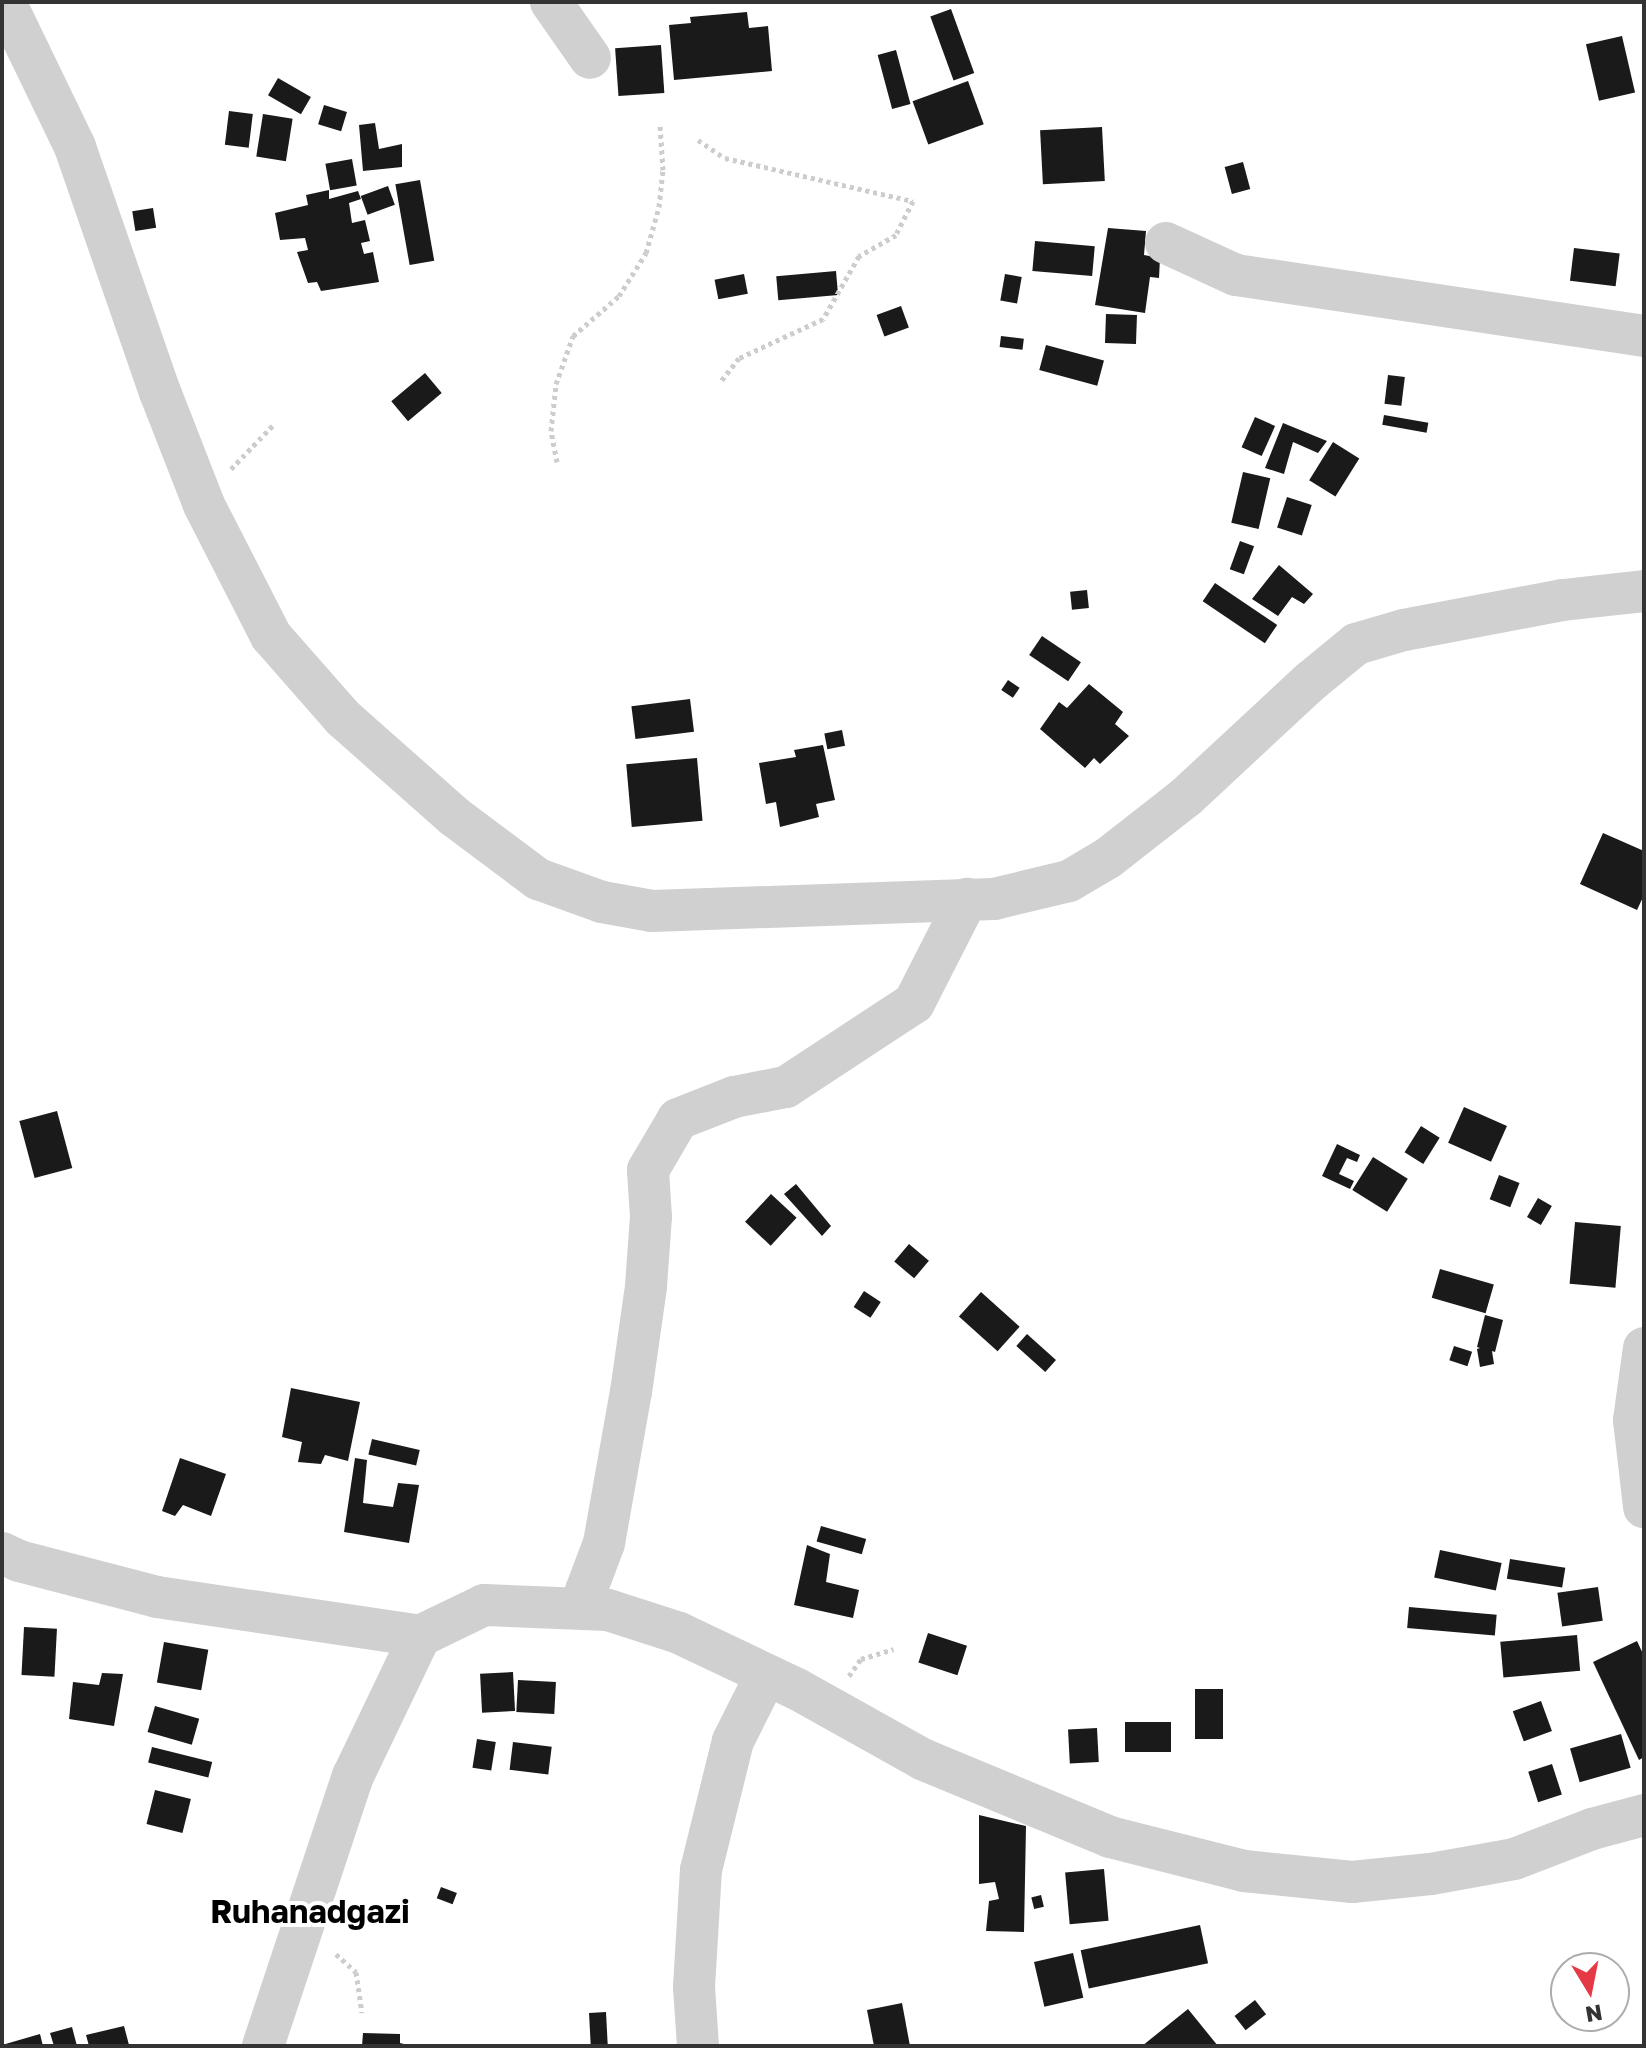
<!DOCTYPE html>
<style>
body{margin:0}
#map{position:relative;width:1646px;height:2048px;overflow:hidden;background:#fff;font-family:"Golos Text",sans-serif}
div>[style]{position:absolute}
[style*='--x']{left:calc(var(--x)*1px);top:calc(var(--y)*1px);width:calc(var(--w)*1px);rotate:calc(var(--a)*1deg)}
.building>*{inset:0;background:#1a1a1a;transform-origin:0 0}
.path>*{height:5px;margin-top:-2.5px;transform-origin:0;background:repeating-linear-gradient(90deg,#cdcdcd 0 4px,transparent 0 8px)}
.minor>*{height:42px;margin:-21px;padding:0 21px;transform-origin:21px;border-radius:21px;background:#d0d0d0}
span{translate:-50% -50%;white-space:nowrap;text-align:center;line-height:1.15;-webkit-text-stroke:8px #fff;paint-order:stroke}
.quarter-label{font-size:32px;color:#000;font-weight:700}
.frame{position:absolute;inset:0;border:4px solid #333;pointer-events:none}
.north{position:absolute;left:1550px;top:1952px;width:80px;height:80px;box-sizing:border-box;background:#fff;border:2px solid #adadad;border-radius:50%;rotate:170deg;font-size:22px;font-weight:700;line-height:32px;text-align:center;color:#333}
.north::after{content:'';display:block;margin:auto;width:28px;height:36px;background:#e63946;clip-path:polygon(50% 0,100% 100%,50% 72%,0 100%)}
</style>
<div id="map">
<div class="building">
<i style="left:951px;top:9px;width:68px;height:22px;rotate:70deg"></i>
<i style="clip-path:polygon(747px 12px,749px 28px,768px 26px,772px 71px,674px 80px,669px 25px,691px 23px,690px 17px)"></i>
<i style="left:1622px;top:36px;width:58px;height:37px;rotate:77deg"></i>
<i style="left:661px;top:45px;width:48px;height:46px;rotate:86deg"></i>
<i style="left:896px;top:50px;width:56px;height:19px;rotate:75deg"></i>
<i style="left:278px;top:78px;width:38px;height:20px;rotate:30deg"></i>
<i style="left:968px;top:81px;width:46px;height:59px;rotate:70deg"></i>
<i style="left:324px;top:105px;width:24px;height:20px;rotate:17deg"></i>
<i style="left:229px;top:111px;width:24px;height:34px;rotate:7deg"></i>
<i style="left:263px;top:114px;width:30px;height:43px;rotate:9deg"></i>
<i style="clip-path:polygon(375px 123px,379px 149px,402px 144px,402px 167px,363px 171px,359px 125px)"></i>
<i style="left:1102px;top:127px;width:54px;height:62px;rotate:87deg"></i>
<i style="left:352px;top:159px;width:27px;height:27px;rotate:80deg"></i>
<i style="left:1243px;top:162px;width:28px;height:19px;rotate:75deg"></i>
<i style="left:420px;top:180px;width:82px;height:25px;rotate:80deg"></i>
<i style="left:388px;top:186px;width:20px;height:29px;rotate:70deg"></i>
<i style="clip-path:polygon(329px 190px,329px 199px,358px 191px,361px 199px,349px 203px,352px 223px,365px 220px,370px 241px,361px 243px,364px 254px,373px 252px,379px 282px,321px 291px,317px 282px,308px 283px,297px 252px,308px 250px,305px 238px,280px 240px,275px 213px,308px 205px,306px 195px)"></i>
<i style="left:153px;top:208px;width:20px;height:21px;rotate:81deg"></i>
<i style="clip-path:polygon(1108px 228px,1146px 231px,1144px 255px,1160px 258px,1159px 278px,1150px 277px,1145px 313px,1095px 305px)"></i>
<i style="left:1035px;top:241px;width:60px;height:30px;rotate:5deg"></i>
<i style="left:1574px;top:248px;width:46px;height:33px;rotate:7deg"></i>
<i style="left:836px;top:271px;width:24px;height:60px;rotate:85deg"></i>
<i style="left:744px;top:274px;width:20px;height:30px;rotate:79deg"></i>
<i style="left:1005px;top:274px;width:17px;height:27px;rotate:10deg"></i>
<i style="left:901px;top:306px;width:23px;height:26px;rotate:70deg"></i>
<i style="left:1106px;top:314px;width:31px;height:29px;rotate:2deg"></i>
<i style="left:1001px;top:336px;width:23px;height:11px;rotate:7deg"></i>
<i style="left:1046px;top:345px;width:60px;height:26px;rotate:15deg"></i>
<i style="left:425px;top:373px;width:26px;height:44px;rotate:50deg"></i>
<i style="left:1388px;top:375px;width:17px;height:29px;rotate:7deg"></i>
<i style="left:1384px;top:415px;width:45px;height:10px;rotate:10deg"></i>
<i style="left:1255px;top:417px;width:22px;height:33px;rotate:24deg"></i>
<i style="clip-path:polygon(1283px 423px,1327px 441px,1318px 453px,1293px 442px,1284px 474px,1265px 468px)"></i>
<i style="left:1333px;top:442px;width:31px;height:45px;rotate:32deg"></i>
<i style="left:1243px;top:472px;width:28px;height:52px;rotate:13deg"></i>
<i style="left:1287px;top:497px;width:26px;height:32px;rotate:18deg"></i>
<i style="left:1240px;top:541px;width:15px;height:30px;rotate:20deg"></i>
<i style="clip-path:polygon(1279px 565px,1313px 594px,1304px 604px,1292px 597px,1278px 616px,1252px 599px)"></i>
<i style="left:1215px;top:583px;width:75px;height:22px;rotate:34deg"></i>
<i style="left:1087px;top:590px;width:18px;height:17px;rotate:84deg"></i>
<i style="left:1042px;top:636px;width:47px;height:23px;rotate:34deg"></i>
<i style="left:1008px;top:680px;width:14px;height:12px;rotate:34deg"></i>
<i style="clip-path:polygon(1089px 684px,1123px 712px,1115px 724px,1129px 736px,1100px 764px,1094px 758px,1085px 768px,1040px 729px,1059px 702px,1067px 708px)"></i>
<i style="left:690px;top:699px;width:33px;height:59px;rotate:83deg"></i>
<i style="left:842px;top:730px;width:16px;height:18px;rotate:79deg"></i>
<i style="clip-path:polygon(823px 745px,835px 800px,816px 804px,819px 817px,780px 827px,776px 802px,766px 804px,759px 763px,796px 757px,794px 750px)"></i>
<i style="left:697px;top:758px;width:63px;height:71px;rotate:85deg"></i>
<i style="clip-path:polygon(1603px 833px,1644px 851px,1644px 895px,1637px 910px,1580px 884px)"></i>
<i style="left:1464px;top:1107px;width:47px;height:39px;rotate:24deg"></i>
<i style="left:57px;top:1111px;width:59px;height:39px;rotate:75deg"></i>
<i style="left:1421px;top:1126px;width:22px;height:31px;rotate:32deg"></i>
<i style="clip-path:polygon(1337px 1144px,1360px 1155px,1357px 1162px,1347px 1158px,1339px 1174px,1354px 1181px,1350px 1189px,1322px 1176px)"></i>
<i style="left:1373px;top:1157px;width:41px;height:39px;rotate:32deg"></i>
<i style="left:1499px;top:1175px;width:22px;height:26px;rotate:21deg"></i>
<i style="clip-path:polygon(796px 1184px,831px 1226px,822px 1236px,784px 1194px)"></i>
<i style="left:771px;top:1194px;width:35px;height:38px;rotate:43deg"></i>
<i style="left:1538px;top:1198px;width:16px;height:22px;rotate:30deg"></i>
<i style="left:1575px;top:1222px;width:46px;height:62px;rotate:5deg"></i>
<i style="left:909px;top:1244px;width:26px;height:23px;rotate:40deg"></i>
<i style="left:1440px;top:1269px;width:56px;height:30px;rotate:16deg"></i>
<i style="left:864px;top:1291px;width:20px;height:19px;rotate:33deg"></i>
<i style="left:981px;top:1292px;width:52px;height:33px;rotate:42deg"></i>
<i style="clip-path:polygon(1485px 1315px,1503px 1320px,1495px 1352px,1492px 1351px,1494px 1364px,1480px 1367px,1477px 1349px,1480px 1348px,1477px 1347px)"></i>
<i style="left:1027px;top:1334px;width:39px;height:16px;rotate:42deg"></i>
<i style="left:1454px;top:1346px;width:19px;height:15px;rotate:18deg"></i>
<i style="clip-path:polygon(291px 1388px,360px 1402px,348px 1461px,325px 1455px,321px 1464px,298px 1462px,302px 1442px,282px 1437px)"></i>
<i style="left:372px;top:1439px;width:49px;height:16px;rotate:13deg"></i>
<i style="clip-path:polygon(180px 1458px,226px 1474px,211px 1516px,183px 1505px,175px 1516px,162px 1511px)"></i>
<i style="clip-path:polygon(355px 1458px,367px 1460px,363px 1503px,393px 1507px,398px 1483px,419px 1485px,409px 1543px,344px 1532px)"></i>
<i style="left:821px;top:1526px;width:47px;height:16px;rotate:16deg"></i>
<i style="clip-path:polygon(807px 1545px,830px 1554px,826px 1582px,859px 1590px,853px 1618px,794px 1605px)"></i>
<i style="left:1440px;top:1550px;width:63px;height:28px;rotate:12deg"></i>
<i style="left:1510px;top:1559px;width:56px;height:20px;rotate:9deg"></i>
<i style="left:1598px;top:1587px;width:34px;height:41px;rotate:82deg"></i>
<i style="left:1409px;top:1607px;width:88px;height:21px;rotate:5deg"></i>
<i style="left:24px;top:1627px;width:33px;height:48px;rotate:3deg"></i>
<i style="left:928px;top:1633px;width:41px;height:31px;rotate:18deg"></i>
<i style="left:1577px;top:1635px;width:36px;height:77px;rotate:85deg"></i>
<i style="clip-path:polygon(1637px 1641px,1644px 1656px,1644px 1757px,1639px 1760px,1593px 1662px)"></i>
<i style="left:164px;top:1642px;width:45px;height:41px;rotate:10deg"></i>
<i style="left:513px;top:1672px;width:39px;height:33px;rotate:87deg"></i>
<i style="clip-path:polygon(102px 1673px,123px 1674px,114px 1726px,69px 1719px,73px 1682px,99px 1685px)"></i>
<i style="left:518px;top:1680px;width:38px;height:32px;rotate:3deg"></i>
<i style="left:1195px;top:1689px;width:28px;height:50px"></i>
<i style="left:1541px;top:1701px;width:32px;height:30px;rotate:70deg"></i>
<i style="left:155px;top:1706px;width:46px;height:27px;rotate:16deg"></i>
<i style="left:1125px;top:1722px;width:46px;height:30px"></i>
<i style="left:1097px;top:1728px;width:34px;height:29px;rotate:87deg"></i>
<i style="left:1621px;top:1734px;width:35px;height:53px;rotate:74deg"></i>
<i style="left:477px;top:1739px;width:19px;height:29px;rotate:9deg"></i>
<i style="left:513px;top:1742px;width:39px;height:28px;rotate:7deg"></i>
<i style="left:152px;top:1747px;width:62px;height:16px;rotate:14deg"></i>
<i style="left:1552px;top:1764px;width:32px;height:25px;rotate:72deg"></i>
<i style="left:155px;top:1790px;width:37px;height:35px;rotate:14deg"></i>
<i style="clip-path:polygon(979px 1815px,1026px 1826px,1024px 1932px,986px 1931px,989px 1901px,999px 1899px,995px 1882px,979px 1884px)"></i>
<i style="left:1104px;top:1869px;width:52px;height:39px;rotate:85deg"></i>
<i style="left:441px;top:1887px;width:17px;height:12px;rotate:21deg"></i>
<i style="left:1041px;top:1895px;width:12px;height:10px;rotate:76deg"></i>
<i style="left:1200px;top:1925px;width:39px;height:122px;rotate:78deg"></i>
<i style="left:1073px;top:1953px;width:46px;height:40px;rotate:77deg"></i>
<i style="left:1255px;top:2000px;width:18px;height:26px;rotate:52deg"></i>
<i style="clip-path:polygon(902px 2003px,910px 2046px,874px 2046px,867px 2010px)"></i>
<i style="clip-path:polygon(1188px 2009px,1218px 2046px,1142px 2046px)"></i>
<i style="left:606px;top:2012px;width:34px;height:17px;rotate:87deg"></i>
<i style="clip-path:polygon(124px 2026px,129px 2045px,89px 2046px,86px 2035px)"></i>
<i style="clip-path:polygon(72px 2027px,77px 2046px,54px 2046px,50px 2033px)"></i>
<i style="clip-path:polygon(363px 2033px,400px 2034px,400px 2043px,412px 2046px,362px 2046px)"></i>
<i style="clip-path:polygon(40px 2034px,43px 2046px,2px 2046px,2px 2045px)"></i>
</div>
<div class="path">
<i style="--x:698;--y:140;--w:32;--a:34"></i>
<i style="--x:725;--y:158;--w:193;--a:12.9"></i>
<i style="--x:913;--y:201;--w:38;--a:117"></i>
<i style="--x:896;--y:235;--w:43;--a:150.4"></i>
<i style="--x:859;--y:256;--w:73;--a:119.7"></i>
<i style="--x:823;--y:319;--w:93;--a:155.1"></i>
<i style="--x:739;--y:358;--w:29;--a:128"></i>
<i style="--x:557;--y:462;--w:32;--a:-101"></i>
<i style="--x:551;--y:431;--w:47;--a:-83.9"></i>
<i style="--x:556;--y:384;--w:51;--a:-70.5"></i>
<i style="--x:573;--y:336;--w:61;--a:-41"></i>
<i style="--x:619;--y:296;--w:51;--a:-57.9"></i>
<i style="--x:646;--y:253;--w:48;--a:-74.2"></i>
<i style="--x:659;--y:207;--w:37;--a:-84"></i>
<i style="--x:663;--y:170;--w:45;--a:-93.8"></i>
<i style="--x:231;--y:469;--w:61;--a:-46.3"></i>
<i style="--x:849;--y:1676;--w:21;--a:-55"></i>
<i style="--x:861;--y:1659;--w:34;--a:-17"></i>
<i style="--x:336;--y:1954;--w:27;--a:42"></i>
<i style="--x:356;--y:1972;--w:41;--a:81.7"></i>
</div>
<div class="minor">
<i style="--x:5;--y:2;--w:161;--a:64.2"></i>
<i style="--x:75;--y:147;--w:259;--a:70.9"></i>
<i style="--x:160;--y:392;--w:121;--a:68.7"></i>
<i style="--x:204;--y:505;--w:147;--a:62.9"></i>
<i style="--x:271;--y:636;--w:109;--a:48.7"></i>
<i style="--x:343;--y:718;--w:149;--a:41.5"></i>
<i style="--x:455;--y:817;--w:104;--a:36.8"></i>
<i style="--x:538;--y:879;--w:68;--a:19.8"></i>
<i style="--x:602;--y:902;--w:51;--a:10.2"></i>
<i style="--x:652;--y:911;--w:342;--a:-2"></i>
<i style="--x:994;--y:899;--w:77;--a:-13.5"></i>
<i style="--x:1069;--y:881;--w:45;--a:-30.5"></i>
<i style="--x:1108;--y:858;--w:99;--a:-38"></i>
<i style="--x:1186;--y:797;--w:171;--a:-42.9"></i>
<i style="--x:1311;--y:681;--w:58;--a:-39.4"></i>
<i style="--x:1356;--y:644;--w:50;--a:-16.3"></i>
<i style="--x:1404;--y:630;--w:162;--a:-10.7"></i>
<i style="--x:1563;--y:600;--w:81;--a:-6.3"></i>
<i style="--x:551;--y:2;--w:68;--a:55.1"></i>
<i style="--x:1166;--y:243;--w:77;--a:24.6"></i>
<i style="--x:1236;--y:275;--w:413;--a:8.5"></i>
<i style="--x:1644;--y:1348;--w:73;--a:97.9"></i>
<i style="--x:1634;--y:1420;--w:88;--a:83.4"></i>
<i style="--x:2;--y:1553;--w:19;--a:25"></i>
<i style="--x:19;--y:1561;--w:143;--a:14.6"></i>
<i style="--x:157;--y:1597;--w:266;--a:8.4"></i>
<i style="--x:420;--y:1636;--w:71;--a:-25.8"></i>
<i style="--x:484;--y:1605;--w:124;--a:2.3"></i>
<i style="--x:608;--y:1610;--w:75;--a:17.9"></i>
<i style="--x:679;--y:1633;--w:131;--a:25.4"></i>
<i style="--x:797;--y:1689;--w:143;--a:29.2"></i>
<i style="--x:922;--y:1759;--w:204;--a:22.5"></i>
<i style="--x:1110;--y:1837;--w:138;--a:14.2"></i>
<i style="--x:1244;--y:1871;--w:109;--a:5.8"></i>
<i style="--x:1352;--y:1882;--w:79;--a:-5.8"></i>
<i style="--x:1431;--y:1874;--w:84;--a:-10.2"></i>
<i style="--x:1514;--y:1859;--w:84;--a:-21"></i>
<i style="--x:1592;--y:1829;--w:54;--a:-15.1"></i>
<i style="--x:585;--y:1609;--w:18;--a:-87"></i>
<i style="--x:586;--y:1591;--w:51;--a:-69.4"></i>
<i style="--x:604;--y:1543;--w:153;--a:-79.9"></i>
<i style="--x:631;--y:1392;--w:107;--a:-81.9"></i>
<i style="--x:646;--y:1286;--w:69;--a:-85.9"></i>
<i style="--x:651;--y:1217;--w:47;--a:-93.7"></i>
<i style="--x:648;--y:1170;--w:59;--a:-59.5"></i>
<i style="--x:678;--y:1119;--w:60;--a:-21.4"></i>
<i style="--x:734;--y:1097;--w:53;--a:-10.9"></i>
<i style="--x:786;--y:1087;--w:153;--a:-33.3"></i>
<i style="--x:914;--y:1003;--w:117;--a:-63"></i>
<i style="--x:263;--y:2046;--w:285;--a:-71.6"></i>
<i style="--x:353;--y:1776;--w:155;--a:-64.4"></i>
<i style="--x:698;--y:2046;--w:59;--a:-93.9"></i>
<i style="--x:694;--y:1987;--w:117;--a:-86.6"></i>
<i style="--x:701;--y:1870;--w:133;--a:-76.1"></i>
<i style="--x:733;--y:1741;--w:74;--a:-63.4"></i>
</div>
<div class="quarter-label">
<span style="left:310px;top:1911px">Ruhanadgazi</span>
</div>
<div class="frame"></div>
<div class="north">N</div>
</div>
